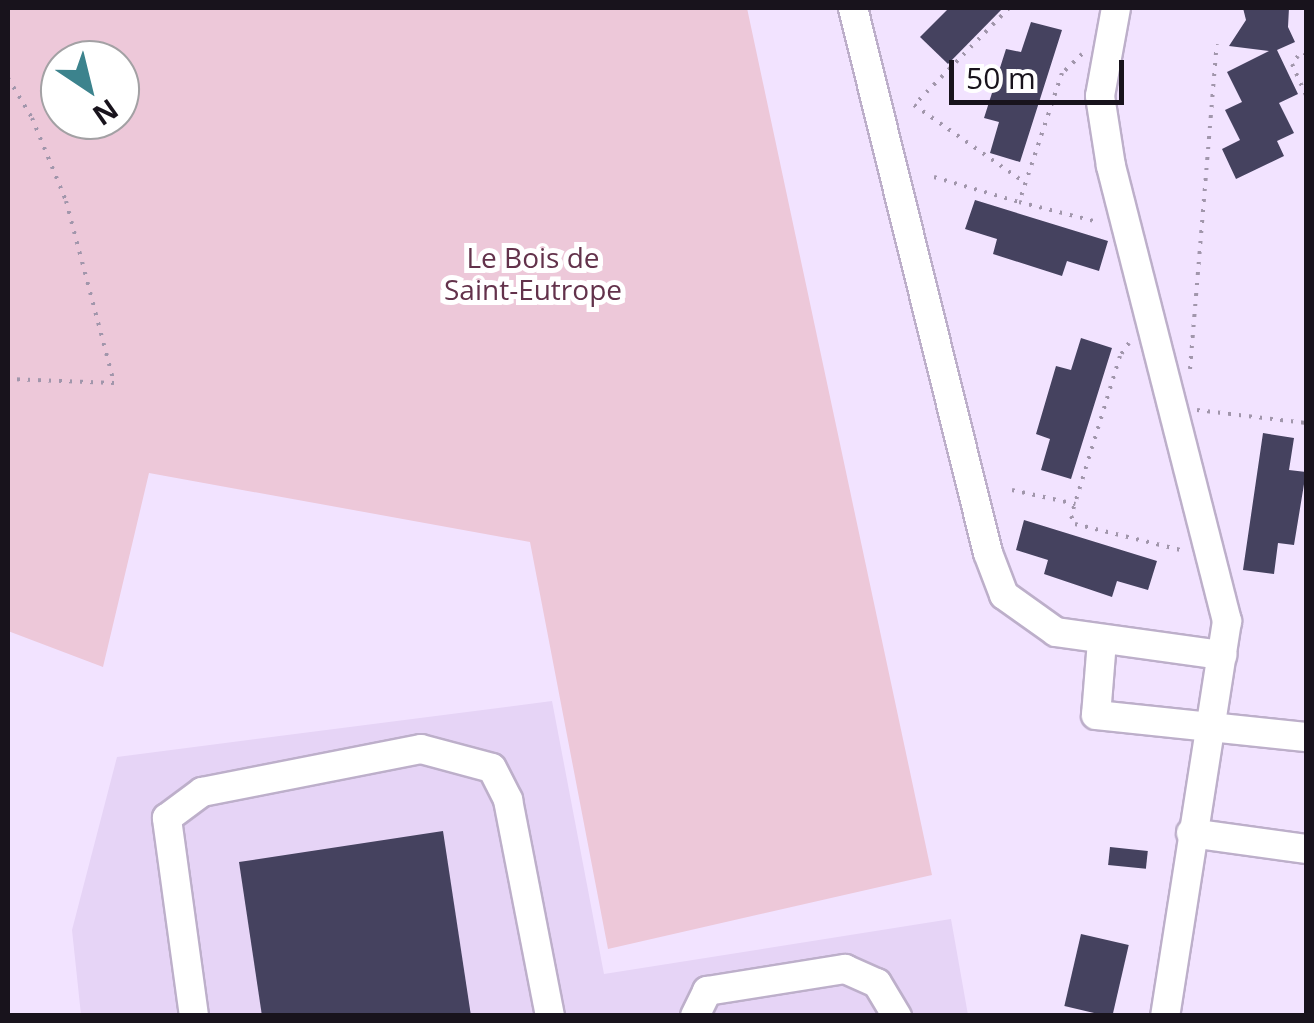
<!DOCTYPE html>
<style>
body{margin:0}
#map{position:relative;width:1314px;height:1023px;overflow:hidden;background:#f2e3ff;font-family:"Open Sans",sans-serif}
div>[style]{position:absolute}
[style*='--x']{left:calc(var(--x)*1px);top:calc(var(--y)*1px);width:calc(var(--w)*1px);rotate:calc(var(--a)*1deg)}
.built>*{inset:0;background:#e6d4f6}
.green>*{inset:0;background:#edc8d9}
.building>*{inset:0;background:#45425f;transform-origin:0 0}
.path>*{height:4px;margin-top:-2px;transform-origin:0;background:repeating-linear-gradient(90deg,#a196ab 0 2.5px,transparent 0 10.5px)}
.roads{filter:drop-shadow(2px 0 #bdafca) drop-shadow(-2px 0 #bdafca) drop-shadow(0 2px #bdafca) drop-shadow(0 -2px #bdafca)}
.minor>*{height:28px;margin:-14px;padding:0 14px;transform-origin:14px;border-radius:14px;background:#fff}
span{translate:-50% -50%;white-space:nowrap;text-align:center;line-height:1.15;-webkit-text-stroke:10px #fff;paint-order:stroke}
.park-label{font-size:28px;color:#63324b}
.frame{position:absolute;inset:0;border:10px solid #18131c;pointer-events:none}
.north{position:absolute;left:40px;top:40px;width:100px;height:100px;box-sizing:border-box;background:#fff;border:2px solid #a3a1a4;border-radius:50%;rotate:145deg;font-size:28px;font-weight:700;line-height:40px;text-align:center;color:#18131c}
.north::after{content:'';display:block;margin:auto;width:35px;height:45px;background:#3c838d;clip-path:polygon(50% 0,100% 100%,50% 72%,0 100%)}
.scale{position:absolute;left:949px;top:60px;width:175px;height:45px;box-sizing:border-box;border:5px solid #18131c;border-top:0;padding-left:12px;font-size:30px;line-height:35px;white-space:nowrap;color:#18131c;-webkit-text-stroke:8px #fff;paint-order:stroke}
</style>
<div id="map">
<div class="built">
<i style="clip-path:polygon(552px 701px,604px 974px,951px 919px,968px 1015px,81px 1015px,72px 930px,117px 757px)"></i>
</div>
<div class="green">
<i style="clip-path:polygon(evenodd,8px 8px,747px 8px,932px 875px,608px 949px,530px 542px,149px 473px,103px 667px,8px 631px,8px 8px,60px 60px,120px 60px,120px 120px,60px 120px,60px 60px)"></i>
</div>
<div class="building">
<i style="clip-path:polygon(949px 8px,1003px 8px,948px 64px,920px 37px)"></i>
<i style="clip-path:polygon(1243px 8px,1289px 8px,1288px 27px,1295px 42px,1277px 50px,1298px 94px,1279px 103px,1294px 133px,1277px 141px,1284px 156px,1236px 179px,1222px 149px,1240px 140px,1225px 110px,1242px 102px,1227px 72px,1269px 51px,1229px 46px,1246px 20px)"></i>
<i style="clip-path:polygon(1031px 22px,1062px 30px,1020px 162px,990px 153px,999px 122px,984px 118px,1006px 49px,1021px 52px)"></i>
<i style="clip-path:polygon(975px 200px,1108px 241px,1099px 271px,1067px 261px,1062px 276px,993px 254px,997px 239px,965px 229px)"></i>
<i style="clip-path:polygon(1081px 338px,1112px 348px,1071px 479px,1041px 470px,1050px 439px,1036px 434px,1056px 366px,1071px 370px)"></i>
<i style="clip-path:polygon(1263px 433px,1294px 438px,1289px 470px,1306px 472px,1294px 545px,1278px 543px,1274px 574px,1243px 570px)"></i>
<i style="clip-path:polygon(1024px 520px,1157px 561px,1148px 590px,1117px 581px,1112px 597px,1044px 574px,1048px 560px,1016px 550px)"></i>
<i style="clip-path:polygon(443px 831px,471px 1016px,262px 1016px,239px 862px)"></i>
<i style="left:1110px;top:847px;width:38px;height:18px;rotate:6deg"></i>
<i style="left:1081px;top:934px;width:49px;height:74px;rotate:13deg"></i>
</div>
<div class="path">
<i style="--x:1009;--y:8;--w:136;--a:134.4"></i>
<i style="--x:914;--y:105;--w:134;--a:35"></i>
<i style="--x:1082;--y:54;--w:28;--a:136"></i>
<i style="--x:1062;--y:73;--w:136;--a:108.4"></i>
<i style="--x:1019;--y:202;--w:81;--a:14.2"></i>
<i style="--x:1306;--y:55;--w:8;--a:173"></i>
<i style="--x:1298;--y:56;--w:10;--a:127"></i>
<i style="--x:1292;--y:64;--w:35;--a:66"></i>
<i style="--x:8;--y:78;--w:47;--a:59"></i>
<i style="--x:32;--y:118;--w:90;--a:67.7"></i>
<i style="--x:66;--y:201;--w:188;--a:75.2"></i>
<i style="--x:114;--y:383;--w:106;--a:-177.8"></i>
<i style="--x:934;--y:177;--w:89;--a:16.4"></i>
<i style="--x:1129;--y:343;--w:16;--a:125"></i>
<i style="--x:1120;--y:356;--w:167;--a:107"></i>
<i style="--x:1071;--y:516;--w:9;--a:63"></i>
<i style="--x:1075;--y:524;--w:113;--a:13.8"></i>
<i style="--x:1190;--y:369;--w:326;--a:-85.3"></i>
<i style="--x:1197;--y:410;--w:110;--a:6.8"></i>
<i style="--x:1012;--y:490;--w:65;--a:12.5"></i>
</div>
<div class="roads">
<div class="minor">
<i style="--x:853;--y:8;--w:561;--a:76.09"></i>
<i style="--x:988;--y:553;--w:45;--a:69.1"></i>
<i style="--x:1004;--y:595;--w:64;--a:35.4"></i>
<i style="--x:1056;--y:632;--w:168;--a:7.9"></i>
<i style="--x:1116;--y:8;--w:89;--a:100.3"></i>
<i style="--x:1100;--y:96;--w:71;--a:81.1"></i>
<i style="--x:1111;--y:166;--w:470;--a:75.7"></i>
<i style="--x:1227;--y:621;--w:400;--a:98.9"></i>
<i style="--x:1102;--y:641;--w:74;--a:94.6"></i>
<i style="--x:1096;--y:715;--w:211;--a:6"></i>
<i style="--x:1191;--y:833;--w:116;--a:7.9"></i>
<i style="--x:194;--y:1016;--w:200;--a:-97.8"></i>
<i style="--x:167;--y:818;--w:44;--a:-36.6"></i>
<i style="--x:202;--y:792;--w:223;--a:-11.1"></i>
<i style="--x:421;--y:749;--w:73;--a:15"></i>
<i style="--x:492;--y:768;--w:36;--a:63"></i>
<i style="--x:508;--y:800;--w:220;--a:79"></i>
<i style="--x:695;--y:1016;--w:28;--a:-64"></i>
<i style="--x:707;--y:991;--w:140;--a:-9.1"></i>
<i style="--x:845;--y:969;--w:35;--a:24"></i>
<i style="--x:877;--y:983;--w:39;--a:59"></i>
</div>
</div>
<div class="park-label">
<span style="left:533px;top:273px">Le Bois de<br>Saint-Eutrope</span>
</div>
<div class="frame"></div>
<div class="north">N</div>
<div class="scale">50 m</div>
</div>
